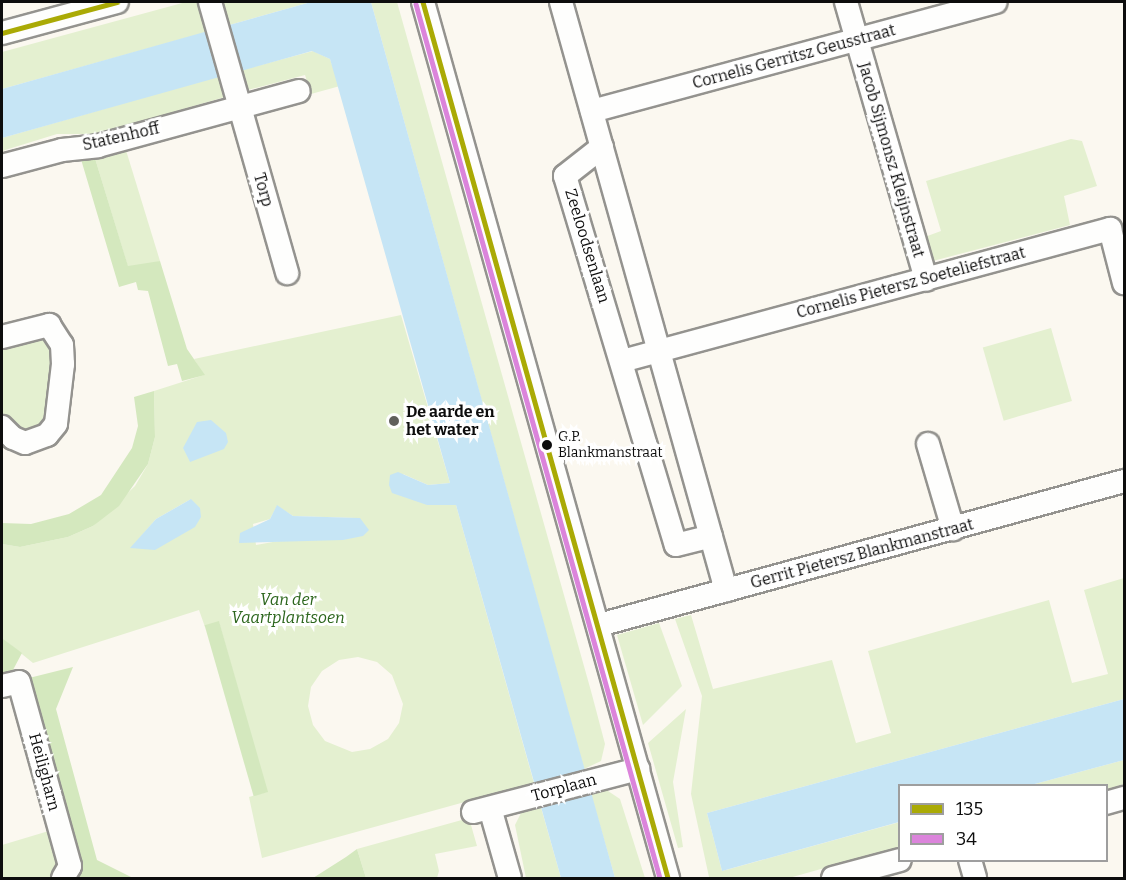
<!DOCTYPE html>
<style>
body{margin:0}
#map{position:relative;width:1126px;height:880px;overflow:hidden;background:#fbf8f0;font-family:Bitter,serif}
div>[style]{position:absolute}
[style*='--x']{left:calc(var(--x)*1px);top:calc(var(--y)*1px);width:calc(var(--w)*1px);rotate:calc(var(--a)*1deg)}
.green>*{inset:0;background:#e4f0d0;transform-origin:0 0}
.forest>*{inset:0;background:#d4e8be;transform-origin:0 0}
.water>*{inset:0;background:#c6e5f5}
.roads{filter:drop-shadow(2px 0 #94938f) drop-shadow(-2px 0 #94938f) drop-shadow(0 2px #94938f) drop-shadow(0 -2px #94938f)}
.minor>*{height:22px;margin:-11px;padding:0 11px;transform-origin:11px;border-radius:11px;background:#fefefd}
.bus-1>*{height:4.5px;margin:-2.25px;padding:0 2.25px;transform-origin:2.25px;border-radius:2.25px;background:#aaaa05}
.bus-2>*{height:4.5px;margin:-2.25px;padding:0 2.25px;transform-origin:2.25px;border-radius:2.25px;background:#db84db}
.dots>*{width:16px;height:16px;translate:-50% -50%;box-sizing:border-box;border:3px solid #fff;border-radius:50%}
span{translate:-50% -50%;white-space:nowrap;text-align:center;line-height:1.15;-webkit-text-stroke:6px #fff;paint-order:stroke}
.bus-label{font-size:14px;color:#0d0d0d}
.left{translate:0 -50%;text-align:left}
.street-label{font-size:16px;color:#0d0d0d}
.poi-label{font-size:16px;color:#0d0d0d;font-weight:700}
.park-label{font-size:16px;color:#2b651c;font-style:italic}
.frame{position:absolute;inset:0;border:3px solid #0d0d0d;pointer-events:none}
.legend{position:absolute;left:898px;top:784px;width:210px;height:78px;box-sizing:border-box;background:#fff;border:2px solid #9e9e9e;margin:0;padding:8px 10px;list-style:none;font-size:18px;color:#0d0d0d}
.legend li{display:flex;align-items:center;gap:12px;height:30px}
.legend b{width:30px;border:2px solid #9e9e9e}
</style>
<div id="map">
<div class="green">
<i style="clip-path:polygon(186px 2px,199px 2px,207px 32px,2px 89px,2px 52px)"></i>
<i style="clip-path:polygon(219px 2px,311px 2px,226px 26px)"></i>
<i style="clip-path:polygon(371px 2px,397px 2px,591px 691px,605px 744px,601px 761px,584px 769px)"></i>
<i style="clip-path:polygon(313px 51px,330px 59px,340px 86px,311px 94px,305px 75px,244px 91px,238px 71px)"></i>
<i style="clip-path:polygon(219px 76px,225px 97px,97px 134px,57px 134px,2px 151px,2px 138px)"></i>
<i style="clip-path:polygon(1071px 139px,1082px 141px,1097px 186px,1064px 196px,1070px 225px,929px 262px,922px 238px,941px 231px,926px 181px)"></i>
<i style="clip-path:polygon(125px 147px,160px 261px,147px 266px,128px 267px,94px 155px)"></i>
<i style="clip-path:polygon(evenodd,401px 315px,450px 483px,428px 485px,403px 474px,427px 505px,456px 505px,534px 783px,262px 858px,249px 797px,267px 792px,219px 622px,205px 627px,199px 610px,33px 663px,2px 638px,2px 544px,20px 547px,68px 537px,93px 526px,135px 486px,148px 464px,155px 437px,154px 391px,204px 375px,194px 359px,401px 315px,191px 499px,131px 548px,156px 519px,191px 499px,401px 315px,277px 506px,293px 516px,356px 518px,343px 540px,284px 540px,256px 545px,253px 524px,270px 519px,277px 506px,401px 315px,358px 657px,377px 662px,392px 675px,403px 704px,399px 723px,388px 739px,370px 749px,352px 752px,325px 741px,313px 725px,308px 706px,311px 687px,322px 671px,339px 660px,358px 657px)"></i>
<i style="left:1051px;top:328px;width:76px;height:71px;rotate:74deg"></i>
<i style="clip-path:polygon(46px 337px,55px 354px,46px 411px,39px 428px,25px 433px,9px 424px,2px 411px,2px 349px)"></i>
<i style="clip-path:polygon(1124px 578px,1124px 699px,707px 813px,722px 871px,900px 822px,899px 847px,789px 878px,709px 877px,691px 794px,702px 696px,675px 619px,691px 615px,713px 689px,832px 660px,856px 743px,891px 733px,868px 651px,1049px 600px,1072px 683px,1108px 674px,1084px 590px)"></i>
<i style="clip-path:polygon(659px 623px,682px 686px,643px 725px,617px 635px)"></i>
<i style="clip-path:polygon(686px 709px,673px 782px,683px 847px,678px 848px,648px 743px)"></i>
<i style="clip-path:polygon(1124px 760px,1124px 784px,1107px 789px,1106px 786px,1031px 785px)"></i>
<i style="clip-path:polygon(602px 787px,620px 799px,645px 878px,615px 878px,590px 791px)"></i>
<i style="clip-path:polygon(540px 804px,561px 878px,526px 878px,515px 825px,521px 813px)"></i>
<i style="clip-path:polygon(469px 818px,477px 846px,435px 854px,439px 871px,437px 878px,366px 878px,357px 849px)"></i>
<i style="clip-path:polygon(52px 830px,59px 865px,50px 878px,2px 878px,2px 845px)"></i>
</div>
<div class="forest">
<i style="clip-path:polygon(94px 155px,128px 266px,160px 261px,187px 349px,205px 375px,182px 381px,177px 364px,168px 366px,148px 291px,138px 290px,136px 282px,119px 287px,80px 156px)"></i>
<i style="clip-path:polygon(154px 391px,155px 437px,148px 464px,119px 506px,93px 526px,68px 537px,20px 547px,2px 544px,2px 523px,31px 524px,69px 514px,101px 495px,132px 448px,138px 426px,134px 397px)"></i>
<i style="left:219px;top:621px;width:178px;height:15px;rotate:74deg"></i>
<i style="clip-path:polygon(2px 638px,22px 653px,6px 683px,2px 684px)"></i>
<i style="clip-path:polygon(73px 667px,56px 709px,97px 860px,133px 878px,78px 878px,29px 678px)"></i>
<i style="clip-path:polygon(357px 849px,366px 878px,313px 878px,346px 857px)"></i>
</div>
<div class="water">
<i style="clip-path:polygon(311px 2px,371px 2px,615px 878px,561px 878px,456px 505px,427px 505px,392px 493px,389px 485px,390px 475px,398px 472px,428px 485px,450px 483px,330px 59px,312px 51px,2px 138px,2px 89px)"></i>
<i style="clip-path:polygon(211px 420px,226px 433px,228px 442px,224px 449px,190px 462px,183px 448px,197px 422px)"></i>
<i style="clip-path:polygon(191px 499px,200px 508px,201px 517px,195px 527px,155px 550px,130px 548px,156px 519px)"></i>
<i style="clip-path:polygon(277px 505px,293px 516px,360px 518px,369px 530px,363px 536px,343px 540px,239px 543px,240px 533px,270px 519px)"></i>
<i style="clip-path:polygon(1124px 699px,1124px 760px,1031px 785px,900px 786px,899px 822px,722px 871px,707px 813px)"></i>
</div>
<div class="roads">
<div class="minor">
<i style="--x:210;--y:2;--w:282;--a:74.1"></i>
<i style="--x:423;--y:2;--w:910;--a:74.37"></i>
<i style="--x:561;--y:2;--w:611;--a:74.33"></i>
<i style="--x:846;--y:2;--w:289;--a:73.9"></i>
<i style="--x:2;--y:33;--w:119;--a:-15.1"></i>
<i style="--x:592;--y:111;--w:418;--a:-15.1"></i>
<i style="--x:602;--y:147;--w:47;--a:141.9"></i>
<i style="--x:565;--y:176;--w:385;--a:73.3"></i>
<i style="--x:676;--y:545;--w:36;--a:-14"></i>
<i style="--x:2;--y:166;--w:62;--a:-14.9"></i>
<i style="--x:62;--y:150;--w:36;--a:-6"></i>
<i style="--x:98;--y:146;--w:208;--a:-15.3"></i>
<i style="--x:2;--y:337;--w:49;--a:-14.3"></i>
<i style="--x:49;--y:325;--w:24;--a:57"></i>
<i style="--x:62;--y:345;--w:19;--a:87"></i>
<i style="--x:63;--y:364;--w:60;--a:96.7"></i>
<i style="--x:56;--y:424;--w:14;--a:129"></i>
<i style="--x:47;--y:435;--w:23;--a:160"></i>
<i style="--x:25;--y:443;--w:13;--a:-157"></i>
<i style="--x:13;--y:438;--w:16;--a:-135"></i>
<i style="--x:622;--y:361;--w:506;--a:-15.14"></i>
<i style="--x:1110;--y:229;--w:56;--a:75.5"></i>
<i style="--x:928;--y:444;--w:89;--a:73.6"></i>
<i style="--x:599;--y:625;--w:544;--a:-15.34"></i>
<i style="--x:2;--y:686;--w:17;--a:-13"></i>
<i style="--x:19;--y:682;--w:191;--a:74.5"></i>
<i style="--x:70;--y:866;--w:14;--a:120"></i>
<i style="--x:1106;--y:803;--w:19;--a:-16"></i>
<i style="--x:490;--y:808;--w:73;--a:74.1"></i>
<i style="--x:473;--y:812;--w:171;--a:-14.6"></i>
<i style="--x:970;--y:860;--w:19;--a:74"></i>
<i style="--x:833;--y:878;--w:69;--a:-15"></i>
</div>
</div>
<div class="bus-1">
<i style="--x:423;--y:2;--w:910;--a:74.37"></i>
<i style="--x:2;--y:33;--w:119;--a:-15.1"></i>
</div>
<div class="bus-2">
<i style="--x:416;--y:4;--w:907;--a:74.4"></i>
</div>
<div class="dots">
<i style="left:394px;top:421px;background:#605f5c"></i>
<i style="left:547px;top:445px;background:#0d0d0d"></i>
</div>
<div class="bus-label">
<span class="left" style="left:558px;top:445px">G.P.<br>Blankmanstraat</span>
</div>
<div class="street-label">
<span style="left:794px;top:57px;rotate:-15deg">Cornelis Gerritsz Geusstraat</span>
<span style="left:121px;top:137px;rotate:-13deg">Statenhoff</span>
<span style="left:891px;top:160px;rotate:74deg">Jacob Sijmonsz Kleijnstraat</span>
<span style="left:263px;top:190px;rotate:74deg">Torp</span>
<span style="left:587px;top:246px;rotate:73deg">Zeeloodsenlaan</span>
<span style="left:911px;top:283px;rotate:-15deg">Cornelis Pietersz Soeteliefstraat</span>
<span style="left:862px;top:554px;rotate:-15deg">Gerrit Pietersz Blankmanstraat</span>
<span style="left:44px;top:772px;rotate:75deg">Heiligharn</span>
<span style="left:564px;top:788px;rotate:-15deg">Torplaan</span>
</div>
<div class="poi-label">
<span class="left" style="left:406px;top:421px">De aarde en<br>het water</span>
</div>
<div class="park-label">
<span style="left:288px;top:609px">Van der<br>Vaartplantsoen</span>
</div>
<div class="frame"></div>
<ul class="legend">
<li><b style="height:8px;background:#aaaa05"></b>135</li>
<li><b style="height:8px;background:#db84db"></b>34</li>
</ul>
</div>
